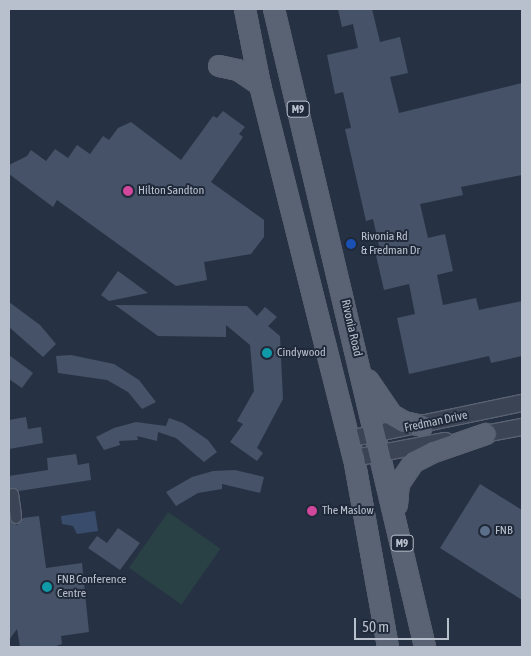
<!DOCTYPE html>
<style>
body{margin:0}
#map{position:relative;width:531px;height:656px;overflow:hidden;background:#263244;font-family:"Asap Condensed",sans-serif}
div>[style]{position:absolute}
[style*='--x']{left:calc(var(--x)*1px);top:calc(var(--y)*1px);width:calc(var(--w)*1px);rotate:calc(var(--a)*1deg)}
.green>*{inset:0;background:#294145;transform-origin:0 0}
.water>*{inset:0;background:#3a4c6c}
.building>*{inset:0;background:#455267}
.roads{filter:drop-shadow(1px 0 #5a6271) drop-shadow(-1px 0 #5a6271) drop-shadow(0 1px #5a6271) drop-shadow(0 -1px #5a6271)}
.pedestrian>*{height:10px;margin:-5px;padding:0 5px;transform-origin:5px;border-radius:5px;background:#3b4454}
.tertiary>*{height:16px;margin:-8px;padding:0 8px;transform-origin:8px;border-radius:8px;background:#3b4454}
.primary>*{height:20px;margin:-10px;padding:0 10px;transform-origin:10px;border-radius:10px;background:#596374}
.dots>*{width:14px;height:14px;translate:-50% -50%;box-sizing:border-box;border:2px solid #1f2939;border-radius:50%}
span{translate:-50% -50%;white-space:nowrap;text-align:center;line-height:1.15;-webkit-text-stroke:4px #1f2939;paint-order:stroke}
.shield-label span{padding:1px 4px;background:#1f2939;border:1px solid;border-radius:4px;-webkit-text-stroke-width:0}
.shield-label{font-size:11px;color:#b9c0cd;font-weight:700}
.poi-label{font-size:12px;color:#b9c0cd}
.left{translate:0 -50%;text-align:left}
.street-label{font-size:12px;color:#b9c0cd}
.frame{position:absolute;inset:0;border:10px solid #b9c0cd;pointer-events:none}
.scale{position:absolute;left:354px;top:618px;width:95px;height:22px;box-sizing:border-box;border:2px solid #b9c0cd;border-top:0;padding-left:6px;font-size:15px;line-height:18px;white-space:nowrap;color:#b9c0cd;-webkit-text-stroke:4px #1f2939;paint-order:stroke}
</style>
<div id="map">
<div class="green">
<i style="left:168px;top:512px;width:64px;height:68px;rotate:35deg"></i>
</div>
<div class="water">
<i style="clip-path:polygon(95px 511px,98px 531px,77px 534px,73px 526px,62px 524px,61px 516px)"></i>
</div>
<div class="building">
<i style="clip-path:polygon(338px 9px,372px 9px,380px 42px,400px 37px,408px 73px,390px 77px,399px 113px,522px 83px,522px 175px,461px 187px,463px 195px,420px 204px,428px 238px,445px 234px,453px 271px,437px 275px,443px 305px,476px 298px,479px 310px,522px 301px,522px 356px,491px 363px,489px 356px,409px 374px,397px 318px,415px 314px,409px 284px,384px 290px,375px 251px,380px 250px,373px 219px,366px 221px,345px 129px,351px 128px,343px 92px,335px 94px,327px 55px,358px 48px,353px 24px,342px 27px)"></i>
<i style="clip-path:polygon(223px 111px,245px 127px,239px 134px,243px 137px,211px 182px,264px 220px,264px 237px,251px 254px,204px 262px,207px 280px,176px 286px,57px 200px,53px 207px,9px 174px,9px 165px,27px 156px,31px 150px,46px 161px,55px 149px,68px 158px,77px 145px,90px 154px,103px 136px,109px 140px,118px 128px,131px 122px,181px 160px,213px 116px,217px 118px)"></i>
<i style="clip-path:polygon(118px 271px,148px 293px,109px 301px,101px 295px)"></i>
<i style="clip-path:polygon(9px 302px,40px 325px,56px 344px,43px 357px,9px 327px)"></i>
<i style="clip-path:polygon(115px 305px,247px 306px,257px 316px,265px 307px,277px 317px,268px 326px,280px 336px,283px 399px,257px 448px,263px 453px,257px 461px,230px 442px,243px 424px,237px 421px,254px 391px,250px 345px,226px 325px,226px 337px,158px 336px)"></i>
<i style="clip-path:polygon(9px 355px,33px 373px,22px 388px,9px 379px)"></i>
<i style="clip-path:polygon(71px 355px,114px 364px,139px 380px,156px 402px,142px 409px,128px 392px,107px 380px,58px 373px,56px 356px)"></i>
<i style="clip-path:polygon(26px 417px,28px 429px,41px 427px,43px 443px,9px 449px,9px 420px)"></i>
<i style="clip-path:polygon(169px 418px,183px 423px,208px 440px,217px 452px,204px 462px,176px 438px,158px 432px,157px 441px,137px 436px,138px 440px,119px 441px,120px 445px,104px 450px,96px 437px,114px 428px,136px 422px,166px 426px)"></i>
<i style="clip-path:polygon(76px 454px,78px 465px,89px 463px,91px 480px,19px 491px,15px 488px,9px 489px,9px 476px,48px 470px,47px 458px)"></i>
<i style="clip-path:polygon(235px 470px,264px 477px,260px 493px,222px 484px,222px 489px,198px 493px,176px 506px,166px 492px,192px 477px,213px 471px)"></i>
<i style="clip-path:polygon(480px 484px,522px 510px,522px 600px,440px 548px)"></i>
<i style="clip-path:polygon(39px 516px,46px 568px,82px 563px,89px 632px,61px 636px,62px 644px,53px 647px,20px 647px,17px 629px,9px 640px,9px 520px,17px 525px,23px 518px)"></i>
<i style="clip-path:polygon(118px 528px,140px 543px,120px 570px,88px 548px,97px 536px,107px 543px)"></i>
</div>
<div class="roads">
<div class="pedestrian">
<i style="--x:13;--y:494;--w:14;--a:82"></i>
<i style="--x:9;--y:504;--w:7;--a:34"></i>
<i style="--x:15;--y:508;--w:10;--a:84"></i>
</div>
<div class="tertiary">
<i style="--x:474;--y:436;--w:49;--a:-10.6"></i>
<i style="--x:349;--y:439;--w:177;--a:-11.8"></i>
<i style="--x:354;--y:458;--w:93;--a:-10.6"></i>
</div>
<div class="primary">
<i style="--x:245;--y:9;--w:77;--a:78.8"></i>
<i style="--x:260;--y:85;--w:385;--a:75.9"></i>
<i style="--x:354;--y:458;--w:192;--a:79.8"></i>
<i style="--x:274;--y:9;--w:656;--a:76.68"></i>
<i style="--x:219;--y:66;--w:19;--a:12"></i>
<i style="--x:238;--y:70;--w:27;--a:34"></i>
<i style="--x:368;--y:380;--w:42;--a:55.6"></i>
<i style="--x:392;--y:415;--w:14;--a:30"></i>
<i style="--x:404;--y:422;--w:19;--a:12"></i>
<i style="--x:397;--y:505;--w:21;--a:-85"></i>
<i style="--x:399;--y:484;--w:27;--a:-56"></i>
<i style="--x:414;--y:462;--w:22;--a:-27"></i>
<i style="--x:434;--y:452;--w:55;--a:-19.1"></i>
</div>
</div>
<div class="dots">
<i style="left:128px;top:191px;background:#d1479c"></i>
<i style="left:351px;top:244px;background:#1a4fb4"></i>
<i style="left:267px;top:353px;background:#0f9aa8"></i>
<i style="left:312px;top:511px;background:#d1479c"></i>
<i style="left:485px;top:531px;background:#5c6f8a"></i>
<i style="left:47px;top:587px;background:#0f9aa8"></i>
</div>
<div class="shield-label">
<span style="left:298px;top:109px">M9</span>
<span style="left:402px;top:543px">M9</span>
</div>
<div class="poi-label">
<span class="left" style="left:138px;top:191px">Hilton Sandton</span>
<span class="left" style="left:361px;top:244px">Rivonia Rd<br>&amp; Fredman Dr</span>
<span class="left" style="left:277px;top:353px">Cindywood</span>
<span class="left" style="left:322px;top:511px">The Maslow</span>
<span class="left" style="left:495px;top:531px">FNB</span>
<span class="left" style="left:57px;top:587px">FNB Conference<br>Centre</span>
</div>
<div class="street-label">
<span style="left:351px;top:328px;rotate:77deg">Rivonia Road</span>
<span style="left:436px;top:422px;rotate:-12deg">Fredman Drive</span>
</div>
<div class="frame"></div>
<div class="scale">50 m</div>
</div>
